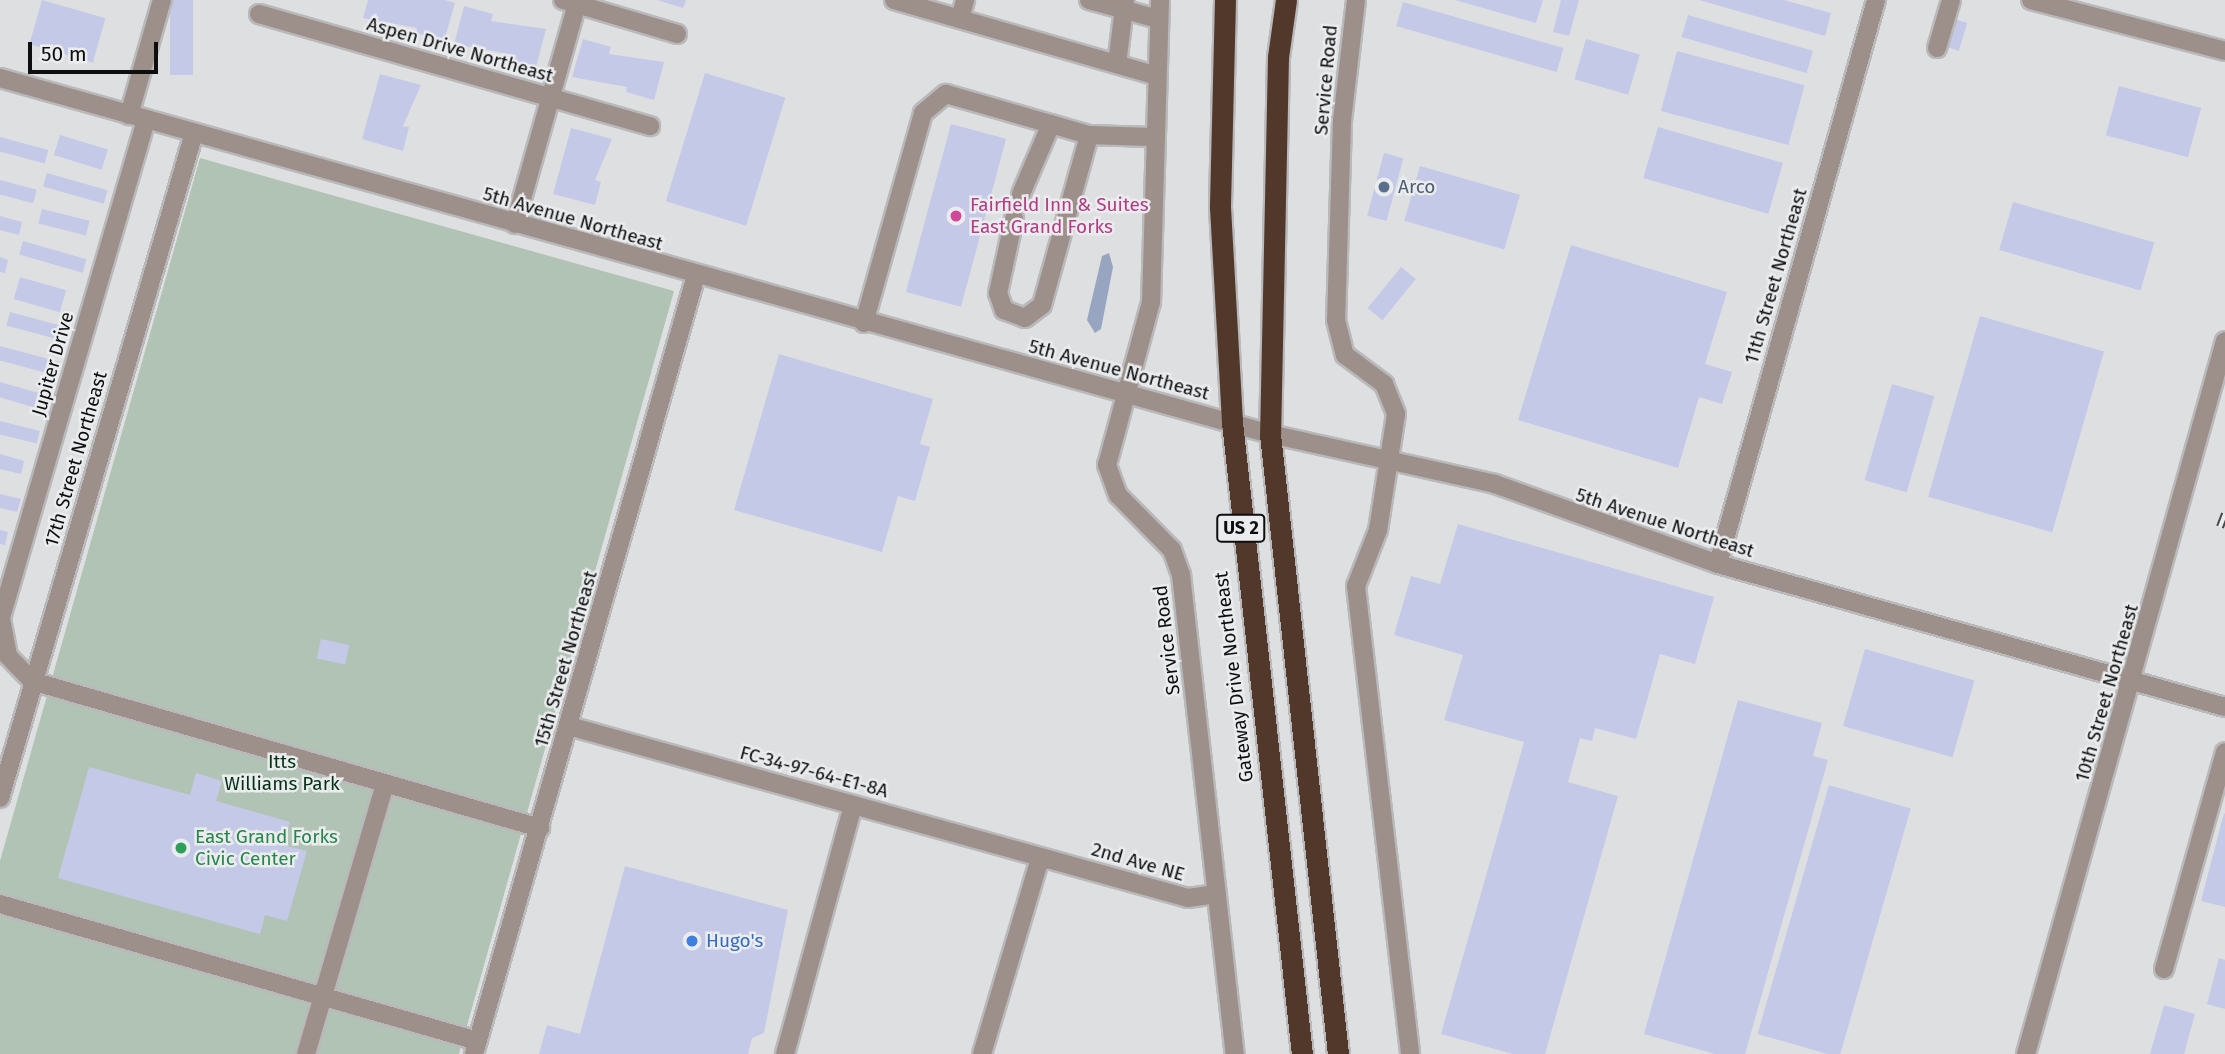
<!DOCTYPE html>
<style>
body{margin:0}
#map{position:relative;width:2225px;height:1054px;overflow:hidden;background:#dedfe1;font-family:"Fira Sans",sans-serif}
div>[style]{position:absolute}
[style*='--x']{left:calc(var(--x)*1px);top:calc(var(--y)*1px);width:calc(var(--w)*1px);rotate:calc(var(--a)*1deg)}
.green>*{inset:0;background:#b0c3b4}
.water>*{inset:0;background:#97a5c0}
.building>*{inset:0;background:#c5c9e8;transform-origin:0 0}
.minor-tunnel>*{height:18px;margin-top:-9px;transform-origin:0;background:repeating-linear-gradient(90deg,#bfc0c2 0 18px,transparent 0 27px)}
.roads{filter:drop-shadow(2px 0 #b9b9bb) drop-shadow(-2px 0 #b9b9bb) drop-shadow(0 2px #b9b9bb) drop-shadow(0 -2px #b9b9bb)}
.minor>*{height:18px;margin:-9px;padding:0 9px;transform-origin:9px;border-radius:9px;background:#9d8f89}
.highway>*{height:21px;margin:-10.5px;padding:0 10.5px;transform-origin:10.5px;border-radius:10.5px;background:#52372b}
.rail>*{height:8px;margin-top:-4px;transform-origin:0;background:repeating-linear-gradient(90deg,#ebecee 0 16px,#464748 0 32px);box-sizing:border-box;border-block:2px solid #464748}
.dots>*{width:19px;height:19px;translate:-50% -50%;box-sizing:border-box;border:4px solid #ebecee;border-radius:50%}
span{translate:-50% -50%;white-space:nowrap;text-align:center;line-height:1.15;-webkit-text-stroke:5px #ebecee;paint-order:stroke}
.shield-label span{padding:2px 5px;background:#ebecee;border:2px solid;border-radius:5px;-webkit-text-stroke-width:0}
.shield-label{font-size:18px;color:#0e0e0f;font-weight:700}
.street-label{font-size:19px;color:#0e0e0f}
.service-label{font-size:19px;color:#4e5e75}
.left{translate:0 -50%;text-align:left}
.hotel-label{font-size:19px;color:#b23c85}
.park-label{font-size:19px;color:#023215}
.leisure-label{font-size:19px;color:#27864d}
.shop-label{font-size:19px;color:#366cbe}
.scale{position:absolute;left:28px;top:42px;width:130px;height:32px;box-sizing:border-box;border:4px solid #0e0e0f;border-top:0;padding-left:9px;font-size:21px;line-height:24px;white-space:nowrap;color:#0e0e0f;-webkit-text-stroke:5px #ebecee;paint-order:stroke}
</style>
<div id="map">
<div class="green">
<i style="clip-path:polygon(200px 158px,674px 291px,459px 1054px,0 1054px,0 861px)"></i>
</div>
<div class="water">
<i style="clip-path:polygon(1109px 253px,1113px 267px,1101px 329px,1095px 333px,1087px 320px,1102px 256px)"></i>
</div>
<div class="building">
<i style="left:42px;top:0;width:66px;height:46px;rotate:16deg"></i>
<i style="left:170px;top:0;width:23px;height:75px"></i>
<i style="clip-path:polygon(368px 0,445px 0,455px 3px,444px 41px,416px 33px,417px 28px,363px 18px)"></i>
<i style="clip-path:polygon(657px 0,686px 0,683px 8px)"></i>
<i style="clip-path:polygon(1455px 0,1543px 0,1536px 23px)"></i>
<i style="clip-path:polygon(1561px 0,1579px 0,1569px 36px,1553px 32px)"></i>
<i style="clip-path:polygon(1699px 0,1784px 0,1831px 13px,1825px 36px)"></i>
<i style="left:1403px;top:2px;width:167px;height:25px;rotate:16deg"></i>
<i style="clip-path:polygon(464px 6px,493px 14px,491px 21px,546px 29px,536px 67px,507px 59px,509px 54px,454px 44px)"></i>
<i style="left:1688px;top:15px;width:130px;height:23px;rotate:16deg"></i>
<i style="left:1951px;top:18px;width:17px;height:29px;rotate:17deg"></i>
<i style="clip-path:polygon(583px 39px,611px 47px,609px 54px,664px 62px,654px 100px,626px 92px,627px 87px,572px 77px)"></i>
<i style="left:1586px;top:39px;width:56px;height:42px;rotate:16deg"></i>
<i style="left:1677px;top:51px;width:132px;height:62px;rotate:15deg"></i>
<i style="left:705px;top:73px;width:84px;height:134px;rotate:17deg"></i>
<i style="clip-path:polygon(380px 74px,421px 85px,403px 126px,409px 127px,403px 151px,362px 139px)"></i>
<i style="left:2119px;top:86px;width:85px;height:51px;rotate:15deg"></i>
<i style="left:951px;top:124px;width:57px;height:174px;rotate:15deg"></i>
<i style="left:1658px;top:127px;width:130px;height:53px;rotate:16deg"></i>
<i style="clip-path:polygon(571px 128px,612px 139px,595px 180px,601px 182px,595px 205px,553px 194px)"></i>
<i style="left:60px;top:135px;width:50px;height:21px;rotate:17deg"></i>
<i style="left:0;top:137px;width:50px;height:14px;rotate:15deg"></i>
<i style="left:1384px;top:153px;width:20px;height:65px;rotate:15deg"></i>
<i style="left:1420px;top:166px;width:104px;height:57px;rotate:16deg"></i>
<i style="left:47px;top:173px;width:63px;height:14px;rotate:16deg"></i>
<i style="left:0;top:180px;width:38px;height:14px;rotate:15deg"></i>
<i style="left:2013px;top:202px;width:147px;height:50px;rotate:16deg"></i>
<i style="left:42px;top:209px;width:49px;height:15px;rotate:14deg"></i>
<i style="clip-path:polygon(0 216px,22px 222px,19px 235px,0 230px)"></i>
<i style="left:23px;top:241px;width:66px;height:14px;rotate:16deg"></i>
<i style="clip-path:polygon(1571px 245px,1727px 292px,1705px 364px,1732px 372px,1722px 404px,1699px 397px,1678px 468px,1518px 420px)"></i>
<i style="clip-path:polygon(0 257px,8px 260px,5px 273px,0 272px)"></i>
<i style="left:1401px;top:267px;width:19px;height:53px;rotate:39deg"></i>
<i style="left:20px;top:277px;width:48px;height:23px;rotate:16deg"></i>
<i style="left:10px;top:312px;width:54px;height:14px;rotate:15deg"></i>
<i style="left:1980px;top:316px;width:129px;height:188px;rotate:16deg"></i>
<i style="left:0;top:346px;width:62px;height:14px;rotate:15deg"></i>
<i style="clip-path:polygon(779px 354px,933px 399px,920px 444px,930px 447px,915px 501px,898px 496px,882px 552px,734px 510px)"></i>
<i style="left:0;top:382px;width:52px;height:15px;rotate:16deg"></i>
<i style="left:1892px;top:384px;width:44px;height:100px;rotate:16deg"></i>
<i style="left:0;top:421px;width:41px;height:13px;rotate:14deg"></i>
<i style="clip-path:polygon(0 454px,24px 461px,21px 474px,0 469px)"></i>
<i style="clip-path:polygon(0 494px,21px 499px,17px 512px,0 508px)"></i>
<i style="clip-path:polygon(1458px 524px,1714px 597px,1695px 664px,1660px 654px,1636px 739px,1595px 728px,1592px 741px,1580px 738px,1568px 782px,1618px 796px,1545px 1054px,1513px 1054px,1441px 1034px,1524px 742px,1444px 720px,1463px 655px,1394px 635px,1411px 576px,1440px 584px)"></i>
<i style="clip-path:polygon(0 530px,8px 532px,5px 545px,0 544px)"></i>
<i style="left:321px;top:639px;width:29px;height:20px;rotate:12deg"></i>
<i style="left:1865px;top:649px;width:114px;height:80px;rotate:16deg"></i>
<i style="clip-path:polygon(1738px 700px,1822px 723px,1813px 756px,1828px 760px,1745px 1054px,1715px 1054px,1644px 1034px)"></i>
<i style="clip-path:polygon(89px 767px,190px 795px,196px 773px,222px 781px,216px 801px,290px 822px,283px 845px,307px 851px,287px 921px,265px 915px,260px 934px,58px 878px)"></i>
<i style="left:1829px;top:785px;width:85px;height:259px;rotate:16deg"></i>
<i style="clip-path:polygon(2224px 813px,2225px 814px,2225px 907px,2201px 901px)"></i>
<i style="clip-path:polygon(625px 866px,788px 910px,764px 1033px,752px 1038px,748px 1054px,539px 1054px,547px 1025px,580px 1034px)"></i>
<i style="clip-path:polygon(2219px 958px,2225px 960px,2225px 1009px,2207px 1004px)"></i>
<i style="clip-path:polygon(2164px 1005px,2195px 1014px,2184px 1054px,2150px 1054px)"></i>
</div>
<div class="minor-tunnel">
<i style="--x:1014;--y:219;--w:26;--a:-74"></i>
</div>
<div class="roads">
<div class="minor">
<i style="--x:563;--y:0;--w:119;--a:16.6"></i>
<i style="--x:894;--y:0;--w:271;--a:16.1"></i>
<i style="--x:1089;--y:0;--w:72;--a:15.4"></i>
<i style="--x:1160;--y:0;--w:302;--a:91.7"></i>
<i style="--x:1151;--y:302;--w:169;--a:105.1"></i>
<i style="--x:1107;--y:465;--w:32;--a:70"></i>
<i style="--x:1118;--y:495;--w:77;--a:45.5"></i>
<i style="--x:1172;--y:550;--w:27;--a:70"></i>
<i style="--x:1181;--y:575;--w:482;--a:83.6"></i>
<i style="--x:1356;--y:0;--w:122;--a:96.6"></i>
<i style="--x:1342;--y:121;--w:199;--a:91.7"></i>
<i style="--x:1336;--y:320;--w:36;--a:76"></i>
<i style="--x:1345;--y:355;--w:49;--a:36.6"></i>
<i style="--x:1384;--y:384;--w:32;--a:68"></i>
<i style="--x:1396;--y:414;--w:117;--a:98.8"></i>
<i style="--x:1378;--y:530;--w:60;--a:111.4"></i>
<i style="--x:1356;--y:586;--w:471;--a:83.4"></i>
<i style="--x:2031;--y:0;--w:201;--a:14.7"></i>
<i style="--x:259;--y:14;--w:407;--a:16"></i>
<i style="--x:960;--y:19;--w:20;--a:-75"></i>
<i style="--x:1937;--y:48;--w:50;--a:-73.7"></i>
<i style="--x:1117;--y:64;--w:64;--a:-82.9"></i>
<i style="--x:0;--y:78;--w:1319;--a:15.66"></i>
<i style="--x:1270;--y:434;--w:230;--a:12.5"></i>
<i style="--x:1495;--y:484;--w:237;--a:19.7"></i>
<i style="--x:1718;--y:564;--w:527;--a:15.75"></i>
<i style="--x:129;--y:115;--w:120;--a:-74"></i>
<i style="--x:1021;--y:194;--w:76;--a:-66.8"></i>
<i style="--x:1014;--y:219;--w:76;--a:102.2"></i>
<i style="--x:998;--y:293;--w:18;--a:71"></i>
<i style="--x:1004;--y:310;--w:22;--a:21"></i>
<i style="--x:1025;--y:318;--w:21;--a:-37"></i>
<i style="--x:1042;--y:305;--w:176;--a:-74.5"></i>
<i style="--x:515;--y:224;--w:233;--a:-74.3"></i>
<i style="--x:864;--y:323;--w:218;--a:-74.3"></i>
<i style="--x:923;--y:113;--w:30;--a:-40"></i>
<i style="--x:946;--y:94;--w:149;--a:16"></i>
<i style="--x:1089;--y:135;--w:62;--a:1.8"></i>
<i style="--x:1718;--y:564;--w:586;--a:-74.35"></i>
<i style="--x:0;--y:613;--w:44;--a:79.5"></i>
<i style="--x:8;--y:656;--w:35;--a:46"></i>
<i style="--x:32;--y:681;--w:529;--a:16.14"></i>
<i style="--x:0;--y:621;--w:522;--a:-73.75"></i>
<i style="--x:569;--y:726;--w:642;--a:15.53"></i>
<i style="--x:1188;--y:898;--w:29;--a:-8"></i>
<i style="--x:0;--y:798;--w:693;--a:-73.74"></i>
<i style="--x:0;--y:904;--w:497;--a:16"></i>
<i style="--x:2164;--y:969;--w:225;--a:-74.3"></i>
<i style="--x:306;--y:1054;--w:282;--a:-73.7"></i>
<i style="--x:474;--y:1054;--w:810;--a:-74.09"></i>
<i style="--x:785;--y:1054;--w:258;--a:-74.7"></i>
<i style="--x:982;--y:1054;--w:200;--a:-73.5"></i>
<i style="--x:1039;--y:862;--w:9;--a:-18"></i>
<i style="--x:2026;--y:1054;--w:740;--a:-74.41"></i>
</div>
<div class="highway">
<i style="--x:1225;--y:0;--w:207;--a:91.4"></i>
<i style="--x:1220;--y:207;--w:215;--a:86.8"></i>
<i style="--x:1232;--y:422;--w:636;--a:83.68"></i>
<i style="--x:1286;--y:0;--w:58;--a:98"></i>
<i style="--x:1278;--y:57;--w:377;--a:91.2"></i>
<i style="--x:1270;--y:434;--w:624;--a:83.74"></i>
</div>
</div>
<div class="rail">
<i style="--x:2220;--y:527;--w:14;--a:-69"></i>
</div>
<div class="dots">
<i style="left:1384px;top:187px;background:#5c6f8a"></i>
<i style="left:956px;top:216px;background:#d1479c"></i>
<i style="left:181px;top:848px;background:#2e9e5b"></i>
<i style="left:692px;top:941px;background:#3f7fe0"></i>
</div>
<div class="shield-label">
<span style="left:1241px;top:528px">US 2</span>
</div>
<div class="street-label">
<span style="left:460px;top:50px;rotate:16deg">Aspen Drive Northeast</span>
<span style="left:1326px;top:80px;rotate:-85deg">Service Road</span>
<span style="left:573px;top:219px;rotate:16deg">5th Avenue Northeast</span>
<span style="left:1776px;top:276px;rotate:-74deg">11th Street Northeast</span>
<span style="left:53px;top:364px;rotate:-74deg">Jupiter Drive</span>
<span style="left:1119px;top:370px;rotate:15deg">5th Avenue Northeast</span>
<span style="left:76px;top:459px;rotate:-74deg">17th Street Northeast</span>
<span style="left:1665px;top:523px;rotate:18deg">5th Avenue Northeast</span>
<span style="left:1167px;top:640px;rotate:-97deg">Service Road</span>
<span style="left:566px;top:659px;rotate:-74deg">15th Street Northeast</span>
<span style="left:1234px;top:677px;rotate:-97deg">Gateway Drive Northeast</span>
<span style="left:2107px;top:693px;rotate:-74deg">10th Street Northeast</span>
<span style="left:814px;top:772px;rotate:15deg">FC-34-97-64-E1-8A</span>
<span style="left:1138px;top:862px;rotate:16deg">2nd Ave NE</span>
</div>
<div class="service-label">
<span class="left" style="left:1398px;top:187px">Arco</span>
</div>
<div class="hotel-label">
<span class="left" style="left:970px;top:216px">Fairfield Inn &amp; Suites<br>East Grand Forks</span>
</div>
<div class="park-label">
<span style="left:282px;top:773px">Itts<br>Williams Park</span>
</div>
<div class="leisure-label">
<span class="left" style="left:195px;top:848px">East Grand Forks<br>Civic Center</span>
</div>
<div class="shop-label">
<span class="left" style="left:706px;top:941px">Hugo's</span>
</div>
<div class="scale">50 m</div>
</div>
